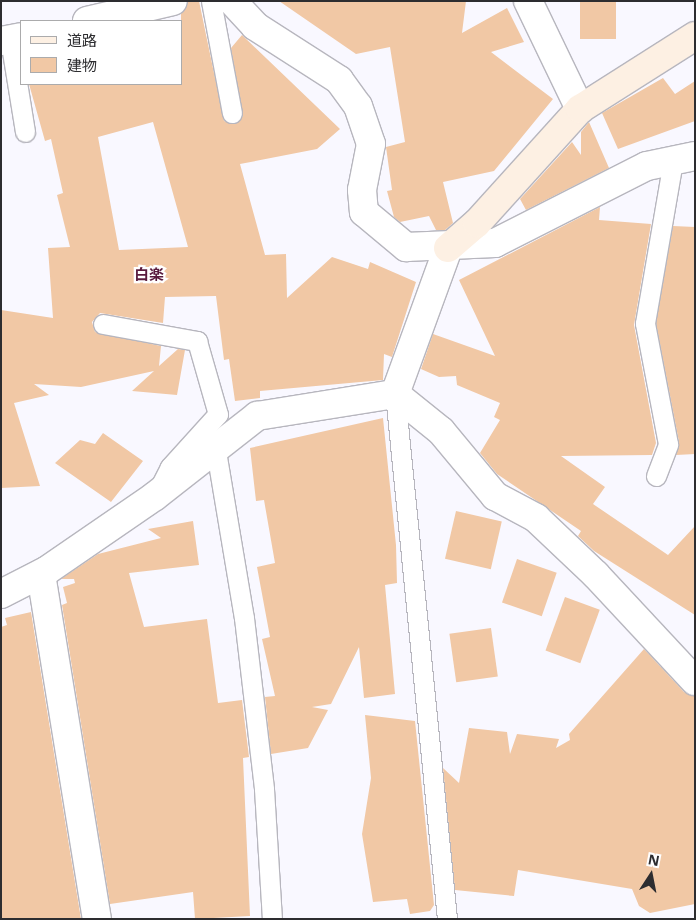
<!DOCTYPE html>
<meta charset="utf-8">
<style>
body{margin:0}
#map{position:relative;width:696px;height:920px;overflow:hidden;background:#f9f8ff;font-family:"Noto Sans","Noto Sans JP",sans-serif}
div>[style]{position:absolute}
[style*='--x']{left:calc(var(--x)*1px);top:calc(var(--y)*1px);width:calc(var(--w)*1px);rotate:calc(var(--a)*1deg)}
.building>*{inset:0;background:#f1c8a5;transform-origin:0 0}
.roads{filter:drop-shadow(1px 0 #b7b6be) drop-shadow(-1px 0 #b7b6be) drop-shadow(0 1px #b7b6be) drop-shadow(0 -1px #b7b6be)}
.lane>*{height:19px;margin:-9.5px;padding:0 9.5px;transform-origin:9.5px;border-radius:9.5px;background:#fff}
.street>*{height:28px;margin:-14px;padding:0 14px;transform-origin:14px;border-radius:14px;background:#fff}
.secondary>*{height:28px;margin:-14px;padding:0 14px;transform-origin:14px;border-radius:14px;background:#fdf0e3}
span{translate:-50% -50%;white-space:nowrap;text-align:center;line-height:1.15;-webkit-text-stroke:4.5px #fff;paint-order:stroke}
.neighbourhood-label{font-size:15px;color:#591b3e;font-weight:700}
.frame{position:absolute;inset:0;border:2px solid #2d2d30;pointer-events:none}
.legend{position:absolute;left:20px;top:20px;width:162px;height:65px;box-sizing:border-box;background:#fff;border:1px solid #ababac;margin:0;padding:6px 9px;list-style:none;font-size:15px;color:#2d2d30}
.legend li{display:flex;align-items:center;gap:10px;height:25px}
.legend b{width:25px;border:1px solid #ababac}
.north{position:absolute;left:626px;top:850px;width:50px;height:50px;-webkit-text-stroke:4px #fff;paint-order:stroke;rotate:11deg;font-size:14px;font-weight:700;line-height:20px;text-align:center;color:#2d2d30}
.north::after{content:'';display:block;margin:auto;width:18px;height:22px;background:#2d2d30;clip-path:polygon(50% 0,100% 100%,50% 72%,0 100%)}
</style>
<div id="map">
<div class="building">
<i style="clip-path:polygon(evenodd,188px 1px,199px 1px,224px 121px,235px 124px,243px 116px,231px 48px,242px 35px,340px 129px,317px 149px,240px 164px,265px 255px,286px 254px,287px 298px,332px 257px,368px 269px,370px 262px,416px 282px,392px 357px,384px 354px,383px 380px,260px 391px,260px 398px,235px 401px,229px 359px,224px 360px,216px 296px,165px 297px,163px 323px,100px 313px,92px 322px,95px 332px,161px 346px,159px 366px,178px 349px,185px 350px,177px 395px,132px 391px,154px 371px,81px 387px,34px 384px,49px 395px,14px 403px,40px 486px,1px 488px,1px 310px,53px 318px,48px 248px,70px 247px,57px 195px,63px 193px,51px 139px,45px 141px,29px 84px,181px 84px,181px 14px,188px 1px,153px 122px,188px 247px,119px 250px,98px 137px,153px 122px)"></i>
<i style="clip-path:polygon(279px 1px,466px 1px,462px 33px,507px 8px,524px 42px,491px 52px,553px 99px,494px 171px,443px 182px,453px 223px,445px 230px,436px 230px,429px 216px,400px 222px,394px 217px,387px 191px,392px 190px,386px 147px,405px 142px,390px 47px,356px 54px)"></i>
<i style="left:580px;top:1px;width:36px;height:38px"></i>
<i style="clip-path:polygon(663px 78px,675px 94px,695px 81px,695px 121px,618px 149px,602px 113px)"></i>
<i style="clip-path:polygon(589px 122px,609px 168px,526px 210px,520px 199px,572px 142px,581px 155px,581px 132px)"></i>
<i style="clip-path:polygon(600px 207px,599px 220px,651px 224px,634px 325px,656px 443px,652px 455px,561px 456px,605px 487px,593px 504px,668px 555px,695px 526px,695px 615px,594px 551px,578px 536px,581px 531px,497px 474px,480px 453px,500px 420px,494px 417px,500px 403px,457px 385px,456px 376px,439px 377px,421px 369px,433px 334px,495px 356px,459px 280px)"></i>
<i style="clip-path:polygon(673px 226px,695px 227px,695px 454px,676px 455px,679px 442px,656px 323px)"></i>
<i style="clip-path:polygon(383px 418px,396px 545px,397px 583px,385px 585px,395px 694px,364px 698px,359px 647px,331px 704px,312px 707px,328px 710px,308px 748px,271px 754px,265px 697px,275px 696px,262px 639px,270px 637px,257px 567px,275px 563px,264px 500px,256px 501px,250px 448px)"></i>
<i style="clip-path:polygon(103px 433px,143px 461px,111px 502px,55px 463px,80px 440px,95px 444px)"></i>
<i style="left:456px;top:511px;width:47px;height:49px;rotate:13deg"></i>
<i style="clip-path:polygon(193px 521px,199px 565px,129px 573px,144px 627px,207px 619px,218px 703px,242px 700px,249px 757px,243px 758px,250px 916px,195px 919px,193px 892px,110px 904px,62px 605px,67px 603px,63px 587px,75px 583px,74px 579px,61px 579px,98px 554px,161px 538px,148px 529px)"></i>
<i style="left:517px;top:559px;width:42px;height:46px;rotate:19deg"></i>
<i style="left:565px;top:597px;width:37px;height:57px;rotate:20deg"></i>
<i style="clip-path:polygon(31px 612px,81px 919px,1px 919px,1px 627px,7px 625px,5px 618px)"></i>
<i style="left:491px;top:628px;width:49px;height:42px;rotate:82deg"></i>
<i style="clip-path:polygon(644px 649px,684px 692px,695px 696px,695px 904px,650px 913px,639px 906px,632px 889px,518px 870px,514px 896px,455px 890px,443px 768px,459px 783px,469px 728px,507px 732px,510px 754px,517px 734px,559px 739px,556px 748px,570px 740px,569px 734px)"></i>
<i style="clip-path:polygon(365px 715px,415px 721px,434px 905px,430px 911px,410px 914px,407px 899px,373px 902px,362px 834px,371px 778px)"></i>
</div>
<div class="roads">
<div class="lane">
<i style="--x:211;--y:1;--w:114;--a:79.4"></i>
<i style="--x:10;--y:39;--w:94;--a:80.8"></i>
<i style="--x:103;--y:324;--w:96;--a:10.3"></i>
<i style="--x:197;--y:341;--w:76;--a:74"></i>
<i style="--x:218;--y:414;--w:72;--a:132.2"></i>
<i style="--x:170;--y:467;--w:25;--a:117"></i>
<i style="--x:395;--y:394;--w:528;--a:84.34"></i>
<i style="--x:216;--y:451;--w:169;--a:80.5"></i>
<i style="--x:244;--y:618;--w:172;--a:83.3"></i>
<i style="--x:264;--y:789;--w:130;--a:86.5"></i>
<i style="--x:656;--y:476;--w:34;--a:-69"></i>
<i style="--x:668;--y:444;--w:123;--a:-100.8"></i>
<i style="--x:645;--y:323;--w:164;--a:-80.2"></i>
</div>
<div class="street">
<i style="--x:232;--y:1;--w:34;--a:47"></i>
<i style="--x:255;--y:26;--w:100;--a:32.7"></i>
<i style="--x:339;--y:80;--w:32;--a:54"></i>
<i style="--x:358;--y:106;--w:40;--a:71.1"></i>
<i style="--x:371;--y:144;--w:47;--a:101.1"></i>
<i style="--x:362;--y:190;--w:22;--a:85"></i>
<i style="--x:364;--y:212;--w:55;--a:39.8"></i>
<i style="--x:406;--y:247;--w:89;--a:-2.6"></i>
<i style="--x:495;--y:243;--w:170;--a:-26.9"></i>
<i style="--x:647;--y:166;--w:49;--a:-11.8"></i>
<i style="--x:528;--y:1;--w:120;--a:64.3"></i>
<i style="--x:87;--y:21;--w:88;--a:-13.1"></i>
<i style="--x:1;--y:41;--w:20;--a:-11"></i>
<i style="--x:395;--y:394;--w:155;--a:-70"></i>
<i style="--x:41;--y:574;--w:350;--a:80.8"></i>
<i style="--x:1;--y:594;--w:51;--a:-27.1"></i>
<i style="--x:46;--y:571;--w:132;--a:-34.5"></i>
<i style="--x:155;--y:496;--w:130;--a:-38.1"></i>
<i style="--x:257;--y:416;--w:140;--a:-9.1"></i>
<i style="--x:395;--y:394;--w:59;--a:38.8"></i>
<i style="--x:441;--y:431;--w:85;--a:50.3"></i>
<i style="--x:495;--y:496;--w:47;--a:28.2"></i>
<i style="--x:536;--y:518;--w:83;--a:43.5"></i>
<i style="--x:596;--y:575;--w:145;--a:47"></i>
</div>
<div class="secondary">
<i style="--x:448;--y:248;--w:38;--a:-41"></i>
<i style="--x:477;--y:223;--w:154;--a:-47.9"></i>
<i style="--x:580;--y:109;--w:136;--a:-32.4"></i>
</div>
</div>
<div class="neighbourhood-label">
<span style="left:149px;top:275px">白楽</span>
</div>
<div class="frame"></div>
<ul class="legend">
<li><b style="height:6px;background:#fdf0e3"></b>道路</li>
<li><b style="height:14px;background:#f1c8a5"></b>建物</li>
</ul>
<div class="north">N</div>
</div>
